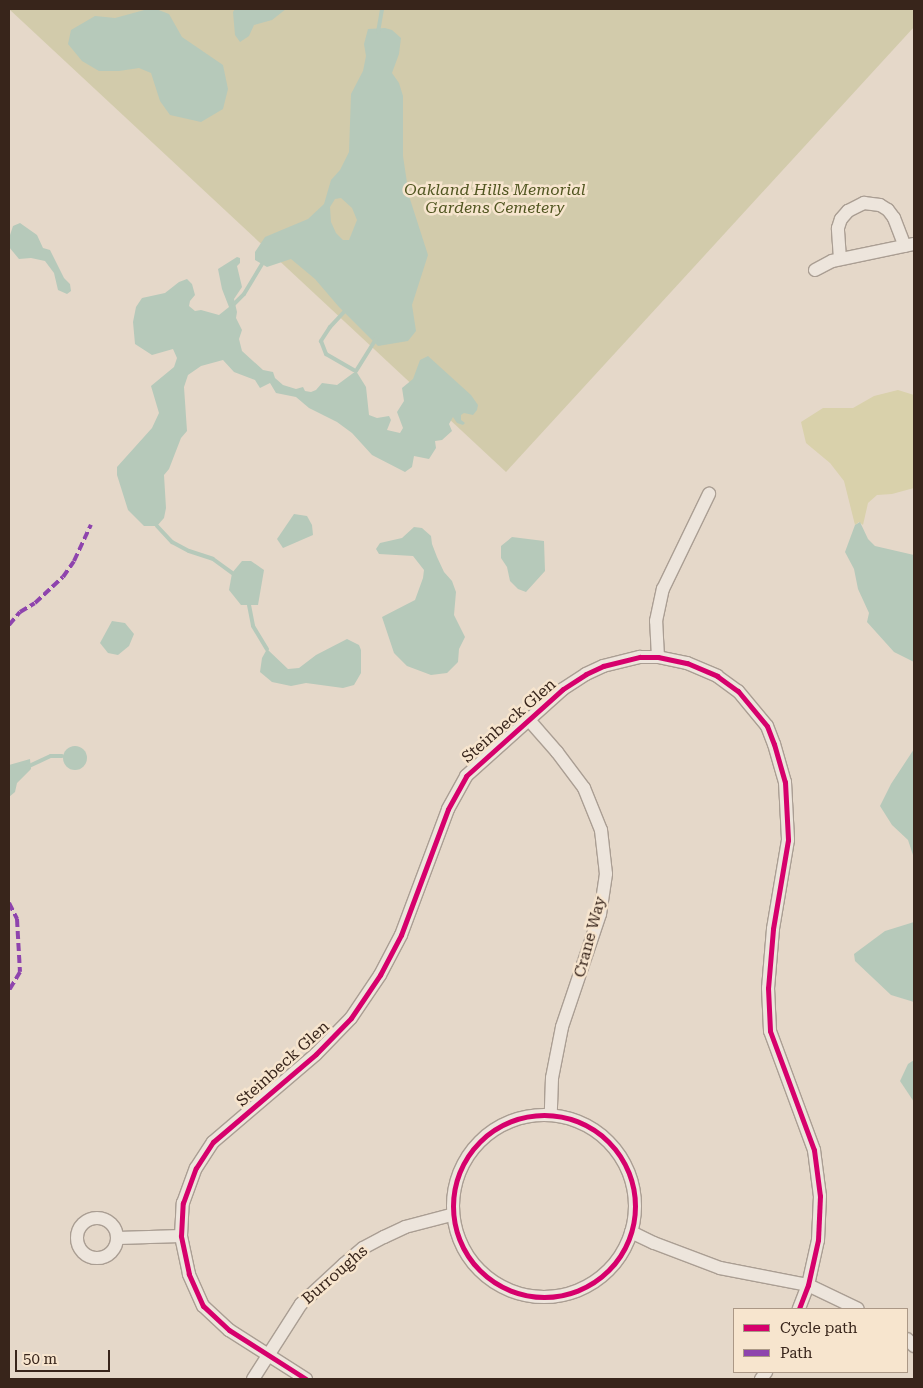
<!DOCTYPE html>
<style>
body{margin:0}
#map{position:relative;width:923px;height:1388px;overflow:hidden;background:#e5d8c9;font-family:"Roboto Serif",serif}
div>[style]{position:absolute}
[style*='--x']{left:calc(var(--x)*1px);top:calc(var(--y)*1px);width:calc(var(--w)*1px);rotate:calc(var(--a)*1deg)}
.green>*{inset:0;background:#d9d1ab}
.cemetery>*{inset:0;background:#d2cbab}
.water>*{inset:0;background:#b6c9ba}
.round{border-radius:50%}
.stream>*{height:4px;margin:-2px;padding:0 2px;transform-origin:2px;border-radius:2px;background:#b6c9ba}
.roads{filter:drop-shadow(1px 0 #aa9e93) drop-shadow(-1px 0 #aa9e93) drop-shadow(0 1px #aa9e93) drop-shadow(0 -1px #aa9e93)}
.street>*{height:12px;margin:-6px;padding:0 6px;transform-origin:6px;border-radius:6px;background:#ede5dc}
.street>.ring{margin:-6px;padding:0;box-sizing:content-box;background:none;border:12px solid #ede5dc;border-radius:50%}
.quiet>*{height:4px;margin-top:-2px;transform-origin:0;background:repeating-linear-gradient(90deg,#8e44ad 0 8px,transparent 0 12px)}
.cycleway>*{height:5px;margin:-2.5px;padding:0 2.5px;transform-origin:2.5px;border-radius:2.5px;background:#d6006c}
.cycleway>.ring{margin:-2.5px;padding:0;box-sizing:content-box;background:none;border:5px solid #d6006c;border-radius:50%}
span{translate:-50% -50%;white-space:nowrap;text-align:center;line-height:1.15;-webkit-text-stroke:5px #f7e5ce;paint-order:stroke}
.park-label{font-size:16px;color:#515621;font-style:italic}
.street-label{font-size:16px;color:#38251b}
.frame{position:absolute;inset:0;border:10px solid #38251b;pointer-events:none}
.legend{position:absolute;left:733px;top:1308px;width:175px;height:65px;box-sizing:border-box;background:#f7e5ce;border:1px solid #ab9886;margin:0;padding:6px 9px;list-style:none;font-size:15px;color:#38251b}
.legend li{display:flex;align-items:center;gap:10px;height:25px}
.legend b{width:25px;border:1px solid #ab9886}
.scale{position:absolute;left:15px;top:1350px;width:95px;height:22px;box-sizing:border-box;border:2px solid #38251b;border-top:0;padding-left:6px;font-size:15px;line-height:18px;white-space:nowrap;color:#38251b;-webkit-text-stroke:4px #f7e5ce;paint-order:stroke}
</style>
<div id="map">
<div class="green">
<i style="clip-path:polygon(898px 390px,914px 395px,914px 488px,892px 494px,877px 495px,868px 503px,863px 525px,859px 522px,855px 525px,844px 481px,830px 463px,806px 443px,801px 422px,823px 408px,853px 408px,874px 396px)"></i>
</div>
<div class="cemetery">
<i style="clip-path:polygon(9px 9px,914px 9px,914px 27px,506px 472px)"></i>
</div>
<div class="water">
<i style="clip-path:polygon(148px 9px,156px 9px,169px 14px,182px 37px,223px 65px,228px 89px,223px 109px,201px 122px,170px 115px,160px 101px,151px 73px,139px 68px,119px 71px,99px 71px,82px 61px,68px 44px,71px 30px,95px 16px,115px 18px)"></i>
<i style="clip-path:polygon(235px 9px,286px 9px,272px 20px,254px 25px,249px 36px,240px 42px,235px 35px,233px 12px)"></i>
<i style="clip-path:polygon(evenodd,385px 28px,392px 30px,401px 38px,399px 54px,392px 73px,399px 83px,403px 96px,403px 156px,409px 196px,428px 255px,412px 305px,416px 331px,408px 341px,378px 346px,339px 307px,315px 279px,291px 259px,267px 267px,255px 260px,255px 252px,265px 237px,308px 219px,324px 204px,331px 180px,340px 170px,349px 152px,351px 94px,363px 71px,366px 56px,364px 44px,368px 29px,385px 28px,341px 198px,352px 208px,357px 220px,349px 240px,343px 240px,336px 233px,331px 222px,330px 207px,335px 199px,341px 198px)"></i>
<i style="clip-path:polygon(20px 223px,37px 235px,43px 248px,50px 250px,64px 278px,70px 284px,71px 291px,67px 294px,58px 290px,54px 273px,45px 261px,31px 258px,19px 259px,9px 247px,10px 235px,13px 226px)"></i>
<i style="clip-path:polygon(237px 257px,240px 258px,240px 263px,237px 266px,242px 287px,234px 299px,237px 312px,236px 318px,242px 330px,239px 339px,242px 351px,263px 370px,273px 372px,275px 378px,283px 385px,296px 389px,303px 387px,305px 391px,311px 392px,316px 390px,322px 383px,337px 385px,356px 371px,366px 387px,369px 415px,377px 418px,389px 416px,391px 420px,387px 430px,400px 433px,403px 428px,397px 412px,404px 401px,402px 388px,413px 379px,420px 360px,428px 356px,471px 395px,478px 405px,477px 410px,473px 415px,464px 413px,461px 415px,461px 420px,465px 423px,463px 425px,457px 423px,453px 417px,449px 424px,452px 431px,442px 440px,435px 441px,436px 448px,429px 459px,414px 456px,412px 467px,405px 472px,372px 455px,352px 433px,337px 422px,309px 408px,296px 397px,276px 393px,270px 383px,260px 388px,255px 380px,234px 372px,223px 360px,201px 366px,188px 375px,184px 387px,187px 431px,181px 438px,169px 469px,164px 475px,166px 508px,164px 518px,157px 526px,144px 526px,128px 510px,117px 475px,117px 467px,152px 428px,159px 413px,151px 386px,174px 367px,177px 358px,173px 349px,152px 355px,135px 344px,133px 322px,136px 307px,142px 298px,165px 293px,179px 282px,187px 279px,192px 284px,195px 295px,190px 301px,189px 306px,195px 311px,201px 310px,219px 315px,229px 307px,222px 289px,218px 269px)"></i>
<i style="clip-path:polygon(294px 514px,307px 516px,312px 525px,313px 535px,283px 548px,277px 539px)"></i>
<i style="clip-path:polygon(860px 522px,868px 539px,875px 546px,914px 555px,914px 662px,894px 652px,867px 622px,869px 613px,858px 589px,854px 569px,845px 552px,855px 525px)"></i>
<i style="clip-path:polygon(414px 527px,422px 528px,431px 536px,432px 544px,437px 557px,444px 572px,452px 581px,456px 592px,454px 615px,465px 637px,459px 649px,458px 662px,447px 673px,431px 675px,407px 666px,394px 653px,382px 617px,415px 600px,423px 578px,424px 570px,413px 556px,379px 554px,376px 549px,380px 543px,402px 538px)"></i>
<i style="clip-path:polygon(512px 537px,544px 541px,545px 571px,526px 592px,518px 589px,510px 581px,507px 567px,501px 558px,501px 546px)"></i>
<i style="clip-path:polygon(242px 561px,251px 561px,264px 570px,258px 605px,241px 605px,229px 590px,232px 573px)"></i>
<i style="clip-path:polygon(112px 621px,125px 623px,134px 634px,129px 646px,118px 655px,108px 653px,100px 643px)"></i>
<i style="clip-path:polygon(347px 639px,359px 645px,361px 650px,361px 673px,354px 685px,343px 688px,306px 683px,291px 686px,272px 682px,260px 672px,262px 658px,267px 649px,288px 669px,299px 668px,316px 655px)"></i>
<i class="round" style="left:63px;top:746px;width:24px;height:24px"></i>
<i style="clip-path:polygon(914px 749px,914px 858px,908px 840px,892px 825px,880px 806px,891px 784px)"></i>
<i style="clip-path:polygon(30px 759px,31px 769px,17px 783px,15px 792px,9px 797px,9px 765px)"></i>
<i style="clip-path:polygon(914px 922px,914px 1002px,891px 995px,855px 961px,854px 954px,885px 931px)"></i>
<i style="clip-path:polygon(914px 1060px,914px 1102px,900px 1081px,908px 1064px)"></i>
</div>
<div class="stream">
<i style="--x:378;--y:32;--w:23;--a:-80"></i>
<i style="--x:234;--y:304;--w:14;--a:-45"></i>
<i style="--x:244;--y:294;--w:35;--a:-59"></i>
<i style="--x:344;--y:312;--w:21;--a:133"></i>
<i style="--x:330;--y:327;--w:17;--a:123"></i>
<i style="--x:321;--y:341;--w:14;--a:69"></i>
<i style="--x:326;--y:354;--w:32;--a:30"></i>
<i style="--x:356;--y:371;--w:38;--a:-58"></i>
<i style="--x:157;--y:526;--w:22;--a:47"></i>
<i style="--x:172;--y:542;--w:19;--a:28"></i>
<i style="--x:189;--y:551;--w:25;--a:18"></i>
<i style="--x:213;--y:559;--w:24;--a:36"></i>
<i style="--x:249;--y:605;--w:21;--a:79"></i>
<i style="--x:253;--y:626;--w:27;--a:59"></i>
<i style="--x:27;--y:767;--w:26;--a:-25"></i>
<i style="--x:51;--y:756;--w:11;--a:0"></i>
</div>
<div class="roads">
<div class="street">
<i style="--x:840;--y:259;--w:31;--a:-94"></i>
<i style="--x:838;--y:228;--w:9;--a:-72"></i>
<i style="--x:841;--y:219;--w:11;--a:-49"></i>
<i style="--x:848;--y:211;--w:18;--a:-27"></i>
<i style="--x:864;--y:203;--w:16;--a:7"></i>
<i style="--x:880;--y:205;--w:9;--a:32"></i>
<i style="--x:888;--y:210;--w:10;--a:53"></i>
<i style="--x:894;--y:218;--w:30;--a:69"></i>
<i style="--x:815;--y:270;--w:19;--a:-28"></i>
<i style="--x:832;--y:261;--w:84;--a:-11.7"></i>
<i style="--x:658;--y:657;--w:36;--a:-93"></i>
<i style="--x:656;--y:621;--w:33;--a:-78"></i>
<i style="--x:663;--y:589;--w:106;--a:-64.2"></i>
<i style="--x:529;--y:720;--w:43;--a:48.8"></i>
<i style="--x:557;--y:752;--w:45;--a:53.1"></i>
<i style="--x:584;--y:788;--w:45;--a:68"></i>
<i style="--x:601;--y:830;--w:44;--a:83.5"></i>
<i style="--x:606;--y:874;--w:40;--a:98.5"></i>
<i style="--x:600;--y:914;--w:119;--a:108.6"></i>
<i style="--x:562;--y:1027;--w:52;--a:101.1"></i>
<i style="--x:552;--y:1078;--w:36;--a:92"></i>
<i class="ring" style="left:453px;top:1115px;width:170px;height:170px"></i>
<i class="ring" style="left:77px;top:1218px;width:28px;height:28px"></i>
<i style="--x:631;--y:1232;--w:25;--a:26"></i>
<i style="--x:654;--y:1243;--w:71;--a:20.7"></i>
<i style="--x:720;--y:1268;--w:90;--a:10.9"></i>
<i style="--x:808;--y:1285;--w:55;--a:25.6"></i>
<i style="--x:118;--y:1238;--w:63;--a:-1.8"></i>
<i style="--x:907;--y:1339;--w:10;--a:45"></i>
<i style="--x:253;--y:1379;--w:89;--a:-57.4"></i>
<i style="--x:301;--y:1304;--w:59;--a:-42.9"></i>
<i style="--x:344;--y:1264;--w:25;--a:-40"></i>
<i style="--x:363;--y:1248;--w:24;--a:-28"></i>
<i style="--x:384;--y:1237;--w:23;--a:-25"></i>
<i style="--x:405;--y:1227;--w:48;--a:-14.6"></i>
<i style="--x:306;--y:1379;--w:91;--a:-147.5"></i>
<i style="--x:229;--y:1330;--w:35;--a:-137"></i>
<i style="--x:203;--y:1306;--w:35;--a:-114"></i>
<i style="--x:189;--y:1274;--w:39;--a:-102"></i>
<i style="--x:181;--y:1236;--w:33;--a:-87"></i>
<i style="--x:183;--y:1203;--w:37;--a:-70"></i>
<i style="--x:196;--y:1168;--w:31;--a:-57"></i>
<i style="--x:213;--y:1142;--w:135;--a:-40.5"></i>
<i style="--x:316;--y:1054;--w:50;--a:-45.8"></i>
<i style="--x:351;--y:1018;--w:52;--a:-56"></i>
<i style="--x:380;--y:975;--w:45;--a:-62.3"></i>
<i style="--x:401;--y:935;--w:134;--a:-69.5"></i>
<i style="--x:448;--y:809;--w:38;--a:-61"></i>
<i style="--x:466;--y:776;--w:130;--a:-41.9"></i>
<i style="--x:563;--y:689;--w:27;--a:-33"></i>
<i style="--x:586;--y:674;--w:19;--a:-25"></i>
<i style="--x:603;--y:666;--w:38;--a:-14"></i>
<i style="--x:640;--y:657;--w:18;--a:0"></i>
<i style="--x:658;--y:657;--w:30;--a:12"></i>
<i style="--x:687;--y:663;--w:33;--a:23"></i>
<i style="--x:717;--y:676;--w:26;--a:36"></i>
<i style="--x:738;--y:691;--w:45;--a:50.4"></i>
<i style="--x:767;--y:726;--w:19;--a:69"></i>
<i style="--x:774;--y:744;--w:40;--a:74"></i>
<i style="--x:785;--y:782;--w:58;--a:87"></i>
<i style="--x:788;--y:840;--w:90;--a:99.6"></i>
<i style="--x:773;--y:929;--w:59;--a:94.8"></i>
<i style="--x:768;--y:988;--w:43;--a:87.3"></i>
<i style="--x:770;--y:1031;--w:127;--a:69.7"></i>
<i style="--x:814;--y:1150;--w:46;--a:82.6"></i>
<i style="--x:820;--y:1196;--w:44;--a:92.6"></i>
<i style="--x:818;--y:1240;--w:46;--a:102.5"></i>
<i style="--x:808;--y:1285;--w:26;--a:111"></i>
<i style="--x:761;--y:1379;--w:9;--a:-54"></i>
</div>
</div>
<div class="quiet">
<i style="--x:9;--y:625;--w:17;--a:-50"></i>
<i style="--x:20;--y:612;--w:17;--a:-31"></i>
<i style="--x:35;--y:603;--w:38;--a:-43"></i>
<i style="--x:63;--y:577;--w:19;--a:-55"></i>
<i style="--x:74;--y:561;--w:40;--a:-65"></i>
<i style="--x:9;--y:903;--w:18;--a:63"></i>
<i style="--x:17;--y:919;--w:53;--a:86.8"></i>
<i style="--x:20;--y:972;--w:21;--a:121"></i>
</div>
<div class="cycleway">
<i class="ring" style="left:453px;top:1115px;width:177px;height:177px"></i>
<i style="--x:306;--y:1379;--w:91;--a:-147.5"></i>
<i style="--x:229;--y:1330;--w:35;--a:-137"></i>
<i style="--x:203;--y:1306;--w:35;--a:-114"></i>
<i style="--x:189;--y:1274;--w:39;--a:-102"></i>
<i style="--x:181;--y:1236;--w:33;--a:-87"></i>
<i style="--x:183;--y:1203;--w:37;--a:-70"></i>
<i style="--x:196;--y:1168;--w:31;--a:-57"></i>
<i style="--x:213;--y:1142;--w:135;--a:-40.5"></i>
<i style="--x:316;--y:1054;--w:50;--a:-45.8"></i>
<i style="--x:351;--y:1018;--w:52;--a:-56"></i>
<i style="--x:380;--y:975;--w:45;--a:-62.3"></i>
<i style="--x:401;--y:935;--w:134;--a:-69.5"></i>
<i style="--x:448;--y:809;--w:38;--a:-61"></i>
<i style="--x:466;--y:776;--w:130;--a:-41.9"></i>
<i style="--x:563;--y:689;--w:27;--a:-33"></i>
<i style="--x:586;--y:674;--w:19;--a:-25"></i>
<i style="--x:603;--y:666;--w:38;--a:-14"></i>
<i style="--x:640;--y:657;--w:18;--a:0"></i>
<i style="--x:658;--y:657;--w:30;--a:12"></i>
<i style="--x:687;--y:663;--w:33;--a:23"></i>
<i style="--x:717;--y:676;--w:26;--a:36"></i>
<i style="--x:738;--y:691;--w:45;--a:50.4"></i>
<i style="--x:767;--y:726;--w:19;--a:69"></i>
<i style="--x:774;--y:744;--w:40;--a:74"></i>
<i style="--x:785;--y:782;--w:58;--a:87"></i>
<i style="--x:788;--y:840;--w:90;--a:99.6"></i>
<i style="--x:773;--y:929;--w:59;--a:94.8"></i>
<i style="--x:768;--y:988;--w:43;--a:87.3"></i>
<i style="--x:770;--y:1031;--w:127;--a:69.7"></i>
<i style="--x:814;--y:1150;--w:46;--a:82.6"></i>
<i style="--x:820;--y:1196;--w:44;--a:92.6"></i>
<i style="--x:818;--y:1240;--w:46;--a:102.5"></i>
<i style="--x:808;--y:1285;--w:26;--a:111"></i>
</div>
<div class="park-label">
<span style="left:495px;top:199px">Oakland Hills Memorial<br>Gardens Cemetery</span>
</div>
<div class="street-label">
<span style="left:509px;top:721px;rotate:-41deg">Steinbeck Glen</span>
<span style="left:590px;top:937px;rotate:-75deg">Crane Way</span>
<span style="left:283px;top:1064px;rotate:-42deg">Steinbeck Glen</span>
<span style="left:335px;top:1275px;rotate:-41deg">Burroughs</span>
</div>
<div class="frame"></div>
<ul class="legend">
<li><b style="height:6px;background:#d6006c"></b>Cycle path</li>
<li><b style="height:6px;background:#8e44ad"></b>Path</li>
</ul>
<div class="scale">50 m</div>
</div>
